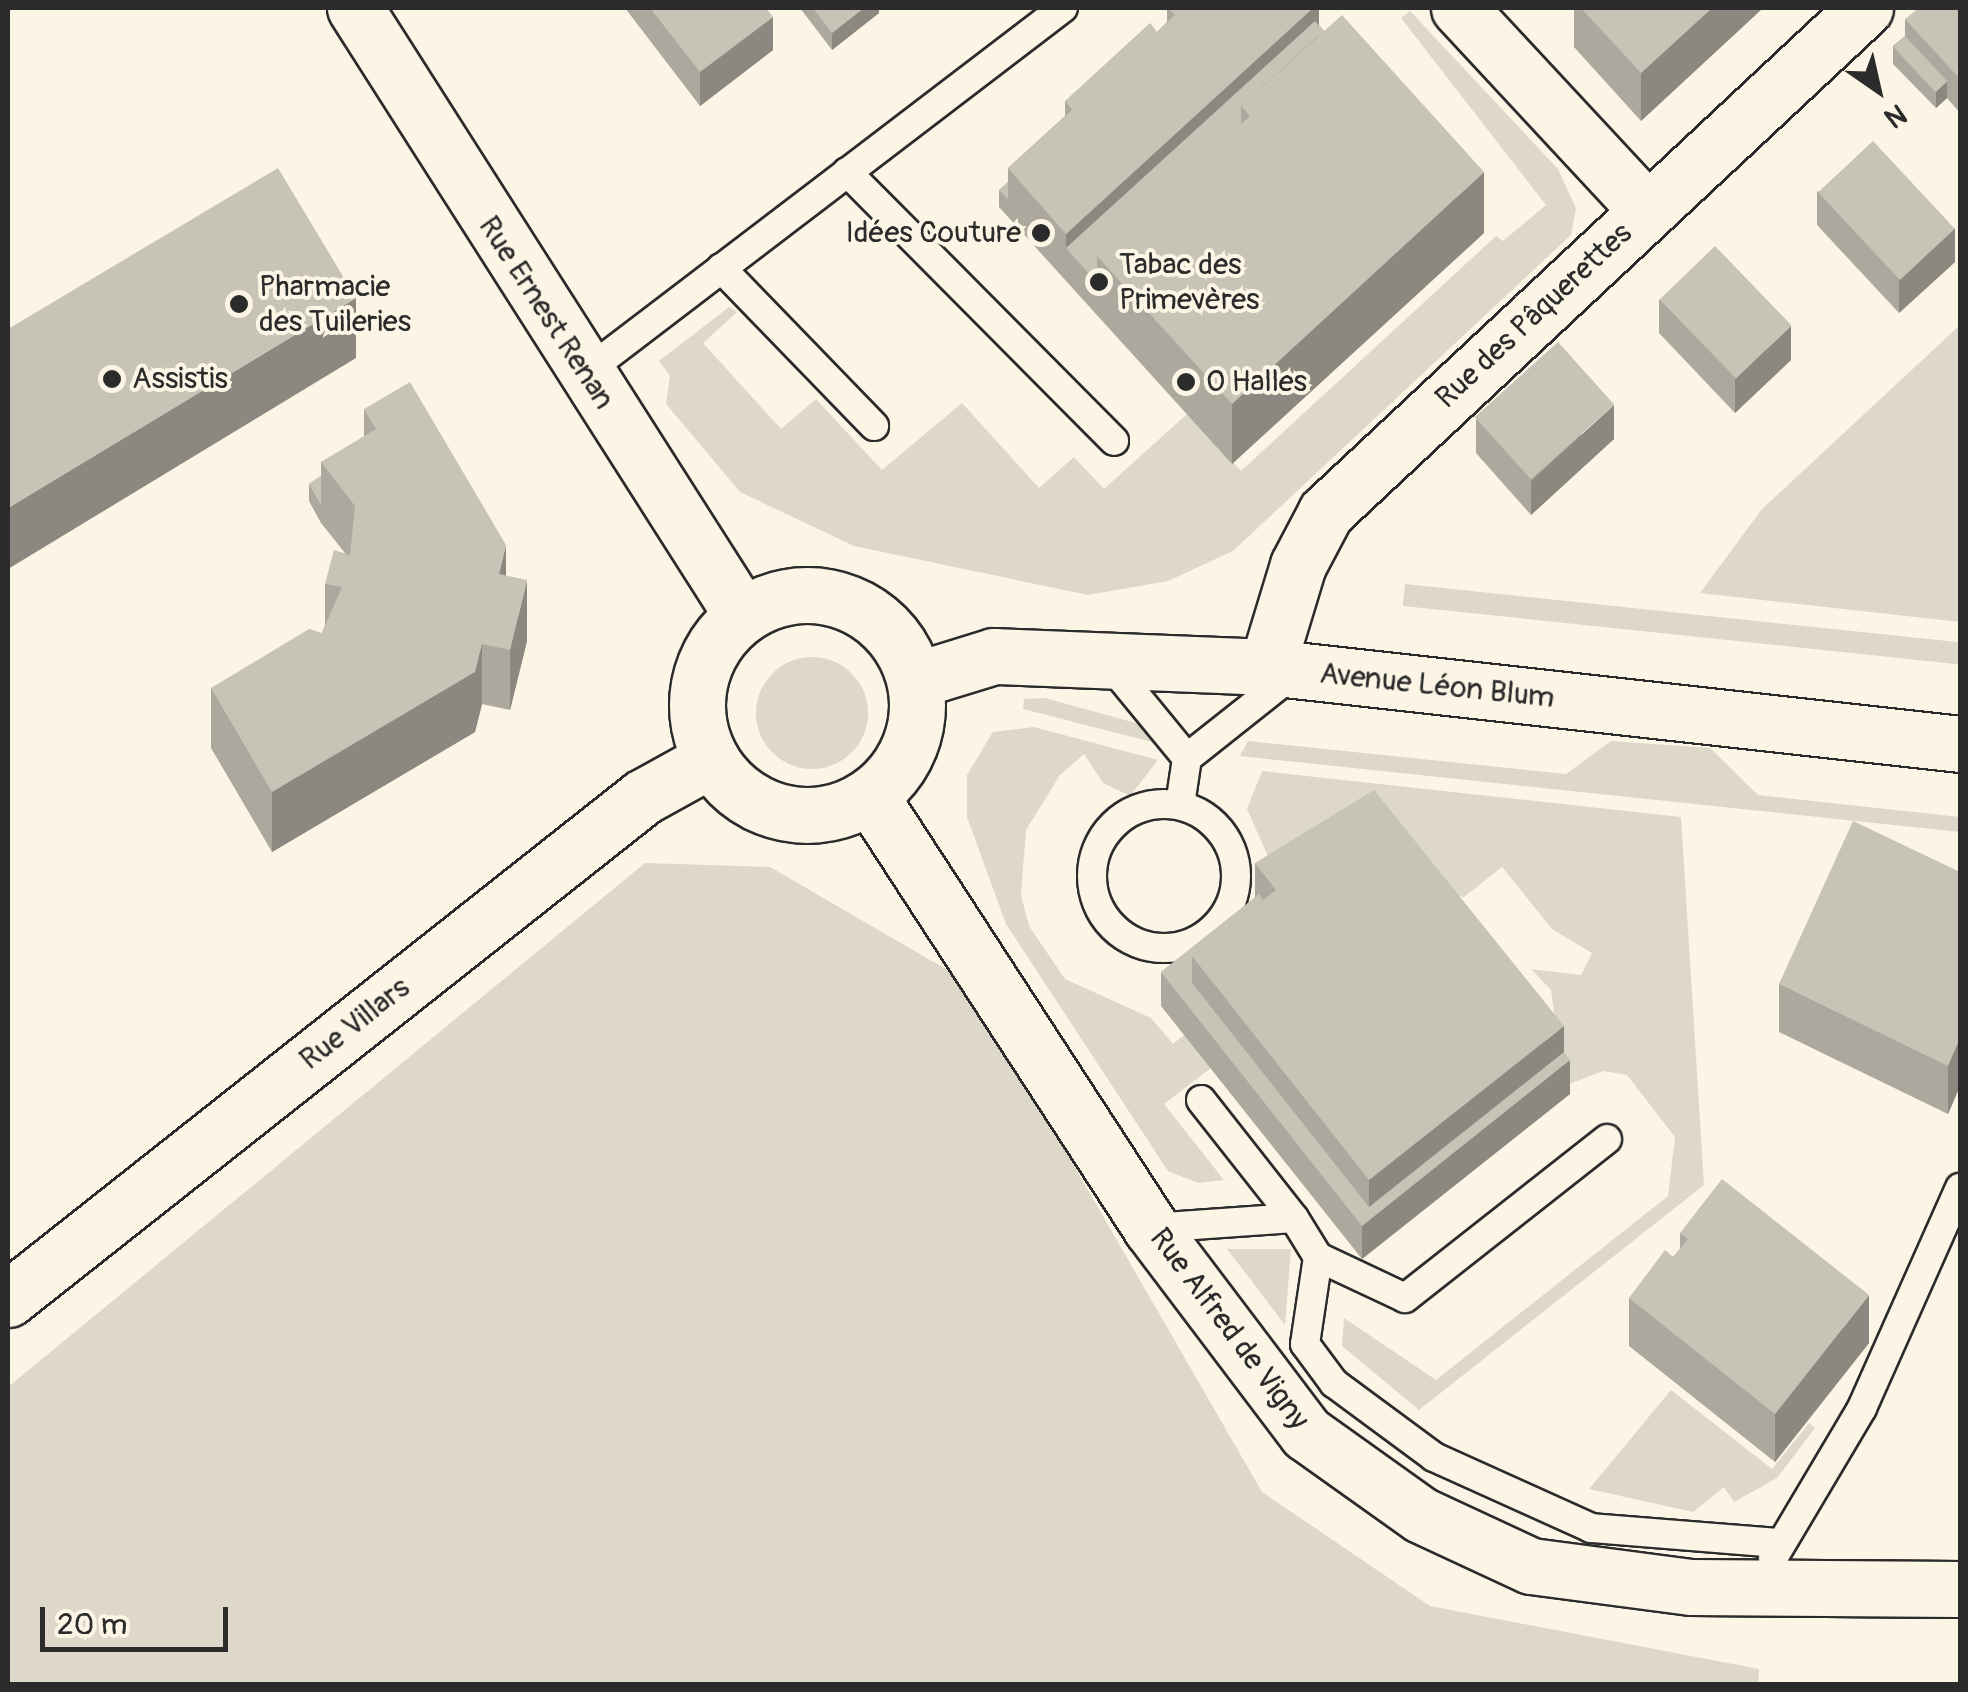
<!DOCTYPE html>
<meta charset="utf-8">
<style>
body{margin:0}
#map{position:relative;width:1968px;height:1692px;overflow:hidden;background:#fcf5e5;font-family:Pangolin,sans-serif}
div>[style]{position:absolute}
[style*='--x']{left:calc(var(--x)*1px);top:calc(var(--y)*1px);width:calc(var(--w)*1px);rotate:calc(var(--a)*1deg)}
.green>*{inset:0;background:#ded8ca;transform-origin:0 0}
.round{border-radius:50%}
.roads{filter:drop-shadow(2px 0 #2b2b2b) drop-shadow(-2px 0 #2b2b2b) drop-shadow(0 2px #2b2b2b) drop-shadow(0 -2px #2b2b2b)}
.service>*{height:28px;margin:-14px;padding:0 14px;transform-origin:14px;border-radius:14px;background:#fcf5e5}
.service>.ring{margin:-14px;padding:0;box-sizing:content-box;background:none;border:28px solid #fcf5e5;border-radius:50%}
.minor>*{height:55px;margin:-27.5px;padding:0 27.5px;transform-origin:27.5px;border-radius:27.5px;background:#fcf5e5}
.tertiary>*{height:55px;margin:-27.5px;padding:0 27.5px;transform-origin:27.5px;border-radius:27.5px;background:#fcf5e5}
.tertiary>.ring{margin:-27.5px;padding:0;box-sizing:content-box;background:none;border:55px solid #fcf5e5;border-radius:50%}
.wall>*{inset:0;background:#aca89d}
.shaded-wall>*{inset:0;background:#8c8880}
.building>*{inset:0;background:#c8c3b7;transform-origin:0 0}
.dots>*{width:28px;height:28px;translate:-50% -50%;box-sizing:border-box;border:5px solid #fcf5e5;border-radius:50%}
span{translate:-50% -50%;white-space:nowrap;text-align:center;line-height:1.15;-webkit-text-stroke:8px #fcf5e5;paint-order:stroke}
.poi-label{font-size:30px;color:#2b2b2b}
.right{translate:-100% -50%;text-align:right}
.left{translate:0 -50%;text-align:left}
.street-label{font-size:30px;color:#2b2b2b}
.frame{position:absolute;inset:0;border:10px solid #2b2b2b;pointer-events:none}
.north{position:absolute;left:1828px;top:40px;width:100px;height:100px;-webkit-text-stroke:8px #fcf5e5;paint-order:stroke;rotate:146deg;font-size:28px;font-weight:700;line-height:40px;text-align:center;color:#2b2b2b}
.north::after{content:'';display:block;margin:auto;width:35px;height:45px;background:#2b2b2b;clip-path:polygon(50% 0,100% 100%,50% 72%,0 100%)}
.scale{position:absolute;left:40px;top:1607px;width:188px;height:45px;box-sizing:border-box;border:5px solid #2b2b2b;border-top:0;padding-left:12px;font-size:30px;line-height:35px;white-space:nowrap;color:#2b2b2b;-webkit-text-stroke:8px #fcf5e5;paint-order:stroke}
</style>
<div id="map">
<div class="green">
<i style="clip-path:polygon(1410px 11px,1558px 169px,1576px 208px,1571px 235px,1233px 551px,1168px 581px,1088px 595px,854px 546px,740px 492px,666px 404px,670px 376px,659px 361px,729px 307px,737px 312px,703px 343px,781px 429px,816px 399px,882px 470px,962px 403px,1039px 488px,1074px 457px,1104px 489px,1187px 414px,1241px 471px,1496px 236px,1503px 241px,1546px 205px,1401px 18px)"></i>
<i style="clip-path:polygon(1960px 325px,1960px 622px,1700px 593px,1762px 509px)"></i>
<i style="left:1405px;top:584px;width:558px;height:22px;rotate:6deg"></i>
<i class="round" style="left:756px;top:657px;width:112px;height:112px"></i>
<i style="clip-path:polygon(1045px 698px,1143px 725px,1160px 744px,1023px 709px,1024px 699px)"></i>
<i style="clip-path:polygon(1034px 727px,1158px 760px,1130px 796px,1103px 783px,1084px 754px,1060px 775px,1026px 830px,1021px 895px,1029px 926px,1065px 979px,1151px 1018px,1173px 1044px,1197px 1024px,1224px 1058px,1164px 1104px,1224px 1180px,1198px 1183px,1168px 1171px,1006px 924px,967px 817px,967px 775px,993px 732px)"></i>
<i style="clip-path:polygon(1248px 741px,1566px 774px,1611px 741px,1710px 748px,1758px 795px,1960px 817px,1960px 832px,1240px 756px)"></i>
<i style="clip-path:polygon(1262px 771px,1681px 817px,1704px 1185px,1419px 1410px,1342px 1346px,1344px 1318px,1436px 1380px,1668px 1196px,1675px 1137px,1627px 1075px,1603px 1071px,1564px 1086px,1551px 990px,1531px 969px,1581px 975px,1592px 953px,1552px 929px,1502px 867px,1464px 897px,1269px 859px,1247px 809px)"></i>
<i style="clip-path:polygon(645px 863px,770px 867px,968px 982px,1262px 1492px,1430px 1606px,1759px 1669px,1758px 1684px,8px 1684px,8px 1387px)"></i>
<i style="clip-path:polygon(1227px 1249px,1291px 1249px,1285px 1325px,1251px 1280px)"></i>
<i style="clip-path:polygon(1671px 1390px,1772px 1469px,1809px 1423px,1815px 1428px,1777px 1478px,1734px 1502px,1724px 1487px,1693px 1512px,1589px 1489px)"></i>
</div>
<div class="roads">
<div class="service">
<i style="--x:847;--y:172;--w:379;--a:45.2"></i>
<i style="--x:721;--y:268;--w:220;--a:45.9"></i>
<i style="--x:586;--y:372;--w:600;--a:-37.35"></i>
<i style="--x:1109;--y:663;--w:123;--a:50.6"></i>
<i class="ring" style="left:1092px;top:804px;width:116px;height:116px"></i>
<i style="--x:1180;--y:805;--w:48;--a:-81.5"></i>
<i style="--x:1187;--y:758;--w:135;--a:-38.4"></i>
<i style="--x:1201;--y:1100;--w:150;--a:51.8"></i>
<i style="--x:1151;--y:1228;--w:143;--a:-4"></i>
<i style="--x:1294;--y:1218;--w:46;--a:58.4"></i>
<i style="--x:1318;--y:1257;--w:88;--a:98.5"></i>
<i style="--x:1305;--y:1344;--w:49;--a:53.4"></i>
<i style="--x:1334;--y:1383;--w:124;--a:36.5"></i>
<i style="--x:1434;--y:1457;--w:172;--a:24.3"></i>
<i style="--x:1591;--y:1528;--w:186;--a:4.6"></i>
<i style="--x:1318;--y:1257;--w:96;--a:25.2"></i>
<i style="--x:1405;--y:1298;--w:257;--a:-38.2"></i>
<i style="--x:1773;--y:1558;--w:174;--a:-59.3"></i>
<i style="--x:1862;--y:1408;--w:241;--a:-66"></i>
</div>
<div class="minor">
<i style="--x:1459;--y:8;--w:276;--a:47.1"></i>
<i style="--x:1267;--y:667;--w:107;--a:-73.1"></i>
<i style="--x:1298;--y:565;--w:60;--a:-62.2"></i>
<i style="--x:1326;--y:512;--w:738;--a:-43.08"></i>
<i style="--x:8;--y:1299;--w:809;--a:-38.33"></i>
<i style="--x:643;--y:797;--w:77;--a:-28.9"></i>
</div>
<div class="tertiary">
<i style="--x:355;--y:8;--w:720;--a:57.48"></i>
<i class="ring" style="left:697px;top:595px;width:165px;height:165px"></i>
<i style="--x:916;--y:680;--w:82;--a:-17.1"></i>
<i style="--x:994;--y:656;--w:273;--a:2.3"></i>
<i style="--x:1267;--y:667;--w:697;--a:6.34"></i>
<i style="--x:870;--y:796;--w:515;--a:56.96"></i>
<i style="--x:1151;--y:1228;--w:257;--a:52.9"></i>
<i style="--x:1306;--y:1433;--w:141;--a:35.5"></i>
<i style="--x:1421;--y:1515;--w:121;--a:24.9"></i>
<i style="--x:1531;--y:1566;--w:161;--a:7.5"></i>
<i style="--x:1691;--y:1587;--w:269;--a:0.4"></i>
</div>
</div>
<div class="wall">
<i style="clip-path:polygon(625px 8px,766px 8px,773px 50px,700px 106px)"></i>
<i style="clip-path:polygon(800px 8px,879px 8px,879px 13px,832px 50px)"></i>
<i style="clip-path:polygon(1167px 8px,1319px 8px,1319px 25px,1484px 233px,1232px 464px,999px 207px,999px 190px,1008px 182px,1008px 168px,1065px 116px,1065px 101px,1157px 32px,1167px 22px)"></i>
<i style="clip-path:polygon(1574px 8px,1763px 8px,1641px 121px,1574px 47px)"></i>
<i style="clip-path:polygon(1960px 8px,1960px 113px,1947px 98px,1936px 108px,1893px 64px,1893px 46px,1905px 36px,1905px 19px)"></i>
<i style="clip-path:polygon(1817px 191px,1955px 262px,1899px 313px,1817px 225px)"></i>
<i style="clip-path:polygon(1659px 299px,1791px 360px,1735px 413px,1659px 333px)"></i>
<i style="clip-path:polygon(364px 409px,506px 576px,527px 641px,510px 710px,482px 704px,475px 732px,272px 852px,211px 748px,211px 688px,322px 633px,325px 625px,325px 584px,345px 553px,321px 523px,309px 501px,309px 484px,321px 476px,321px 462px,364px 437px)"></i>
<i style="clip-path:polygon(1476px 419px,1614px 439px,1531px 515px,1476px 453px)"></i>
<i style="clip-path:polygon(1255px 863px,1564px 1052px,1570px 1094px,1362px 1259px,1161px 1006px,1161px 972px,1255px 898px)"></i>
<i style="clip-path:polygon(1960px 872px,1960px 1086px,1948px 1114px,1779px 1032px,1779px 984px)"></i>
<i style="clip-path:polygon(1680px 1233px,1869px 1343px,1775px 1462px,1629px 1346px,1629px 1298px,1673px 1257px,1680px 1249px)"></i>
</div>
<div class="shaded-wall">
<i style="clip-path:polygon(864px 8px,879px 8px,879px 13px,832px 50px,832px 33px)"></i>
<i style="clip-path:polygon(1313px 8px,1319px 8px,1319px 51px,1241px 106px,1066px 248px,1066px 234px)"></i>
<i style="clip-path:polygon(1712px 8px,1763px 8px,1641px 121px,1641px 73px)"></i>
<i style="clip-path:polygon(773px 17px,773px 50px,700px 106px,700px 72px)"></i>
<i style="clip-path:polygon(1947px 81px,1947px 98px,1936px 108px,1936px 91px)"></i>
<i style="clip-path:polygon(1484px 172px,1484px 233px,1232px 464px,1232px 404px)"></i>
<i style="clip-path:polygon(1955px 228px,1955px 262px,1899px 313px,1899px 279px)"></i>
<i style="clip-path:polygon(356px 298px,356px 358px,8px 569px,8px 508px)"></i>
<i style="clip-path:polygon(1791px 326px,1791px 360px,1735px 413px,1735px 379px)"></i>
<i style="clip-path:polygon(1614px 405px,1614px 439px,1531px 515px,1531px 481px)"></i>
<i style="clip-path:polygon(506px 545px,506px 605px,499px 574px)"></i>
<i style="clip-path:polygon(527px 580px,527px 641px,510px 710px,510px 650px)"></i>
<i style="clip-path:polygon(482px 644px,482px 704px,475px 732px,272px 852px,272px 792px)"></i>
<i style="clip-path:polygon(1564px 1026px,1564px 1065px,1570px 1060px,1570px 1094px,1362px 1259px,1362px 1226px,1369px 1220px,1369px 1180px)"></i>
<i style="clip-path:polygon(1960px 1038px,1960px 1086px,1948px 1114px,1948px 1066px)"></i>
<i style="clip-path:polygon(1869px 1295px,1869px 1343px,1775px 1462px,1775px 1414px)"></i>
</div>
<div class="building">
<i style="clip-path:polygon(650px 8px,766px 8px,773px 17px,700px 72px)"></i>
<i style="clip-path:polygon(813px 8px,864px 8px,832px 33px)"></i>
<i style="clip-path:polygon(1167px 8px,1313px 8px,1066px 234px,1008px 168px,1072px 110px,1065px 101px,1150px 23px,1157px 32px,1175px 15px)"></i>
<i style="clip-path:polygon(1581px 8px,1712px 8px,1641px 73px)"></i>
<i style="clip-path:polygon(1919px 8px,1960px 8px,1960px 79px,1905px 19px)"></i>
<i style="clip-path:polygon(1342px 15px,1484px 172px,1232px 404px,1097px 256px,1250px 116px,1241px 106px)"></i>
<i style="clip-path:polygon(1315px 21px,1324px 31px,1241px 106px,1241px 125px,1097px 256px,1097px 283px,1066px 248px)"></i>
<i style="left:1905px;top:36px;width:62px;height:16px;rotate:47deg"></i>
<i style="left:1873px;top:141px;width:120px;height:75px;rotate:47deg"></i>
<i style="clip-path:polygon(278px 168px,356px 298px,8px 508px,8px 329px)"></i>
<i style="clip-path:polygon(1008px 182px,1008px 199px,999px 190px)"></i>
<i style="left:1715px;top:246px;width:110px;height:77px;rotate:46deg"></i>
<i style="left:1558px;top:342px;width:84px;height:112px;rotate:48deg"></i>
<i style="clip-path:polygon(410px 382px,506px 545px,499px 574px,527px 580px,510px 650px,482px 644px,475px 672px,272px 792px,211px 688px,309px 629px,322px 633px,342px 587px,325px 584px,334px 550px,350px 555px,355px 506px,321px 462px,376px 429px,364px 409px)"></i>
<i style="clip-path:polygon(321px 476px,321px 505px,309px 484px)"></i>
<i style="clip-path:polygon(1374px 790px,1564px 1026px,1369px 1180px,1192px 956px,1276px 890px,1255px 863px)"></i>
<i style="clip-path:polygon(1853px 821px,1960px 872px,1960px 1038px,1948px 1066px,1779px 984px)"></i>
<i style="clip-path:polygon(1259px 894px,1263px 900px,1192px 956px,1192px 983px,1369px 1207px,1564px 1052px,1570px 1060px,1362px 1226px,1161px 972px)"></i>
<i style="clip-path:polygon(1722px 1179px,1869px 1295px,1775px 1414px,1629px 1298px,1665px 1250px,1673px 1257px,1688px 1239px,1680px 1233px)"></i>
</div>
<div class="dots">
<i style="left:1041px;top:233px;background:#2b2b2b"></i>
<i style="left:1099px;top:282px;background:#2b2b2b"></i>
<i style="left:239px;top:304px;background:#2b2b2b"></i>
<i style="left:112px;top:379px;background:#2b2b2b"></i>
<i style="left:1186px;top:382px;background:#2b2b2b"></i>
</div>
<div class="poi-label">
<span class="right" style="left:1021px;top:233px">Idées Couture</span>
<span class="left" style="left:1119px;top:282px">Tabac des<br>Primevères</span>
<span class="left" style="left:259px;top:304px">Pharmacie<br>des Tuileries</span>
<span class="left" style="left:132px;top:379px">Assistis</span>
<span class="left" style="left:1206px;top:382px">O Halles</span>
</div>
<div class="street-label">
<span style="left:546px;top:313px;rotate:57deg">Rue Ernest Renan</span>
<span style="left:1534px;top:316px;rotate:-43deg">Rue des Pâquerettes</span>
<span style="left:1437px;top:686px;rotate:6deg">Avenue Léon Blum</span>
<span style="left:355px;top:1024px;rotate:-38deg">Rue Villars</span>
<span style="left:1229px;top:1329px;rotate:53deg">Rue Alfred de Vigny</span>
</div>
<div class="frame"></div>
<div class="north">N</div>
<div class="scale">20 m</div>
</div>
